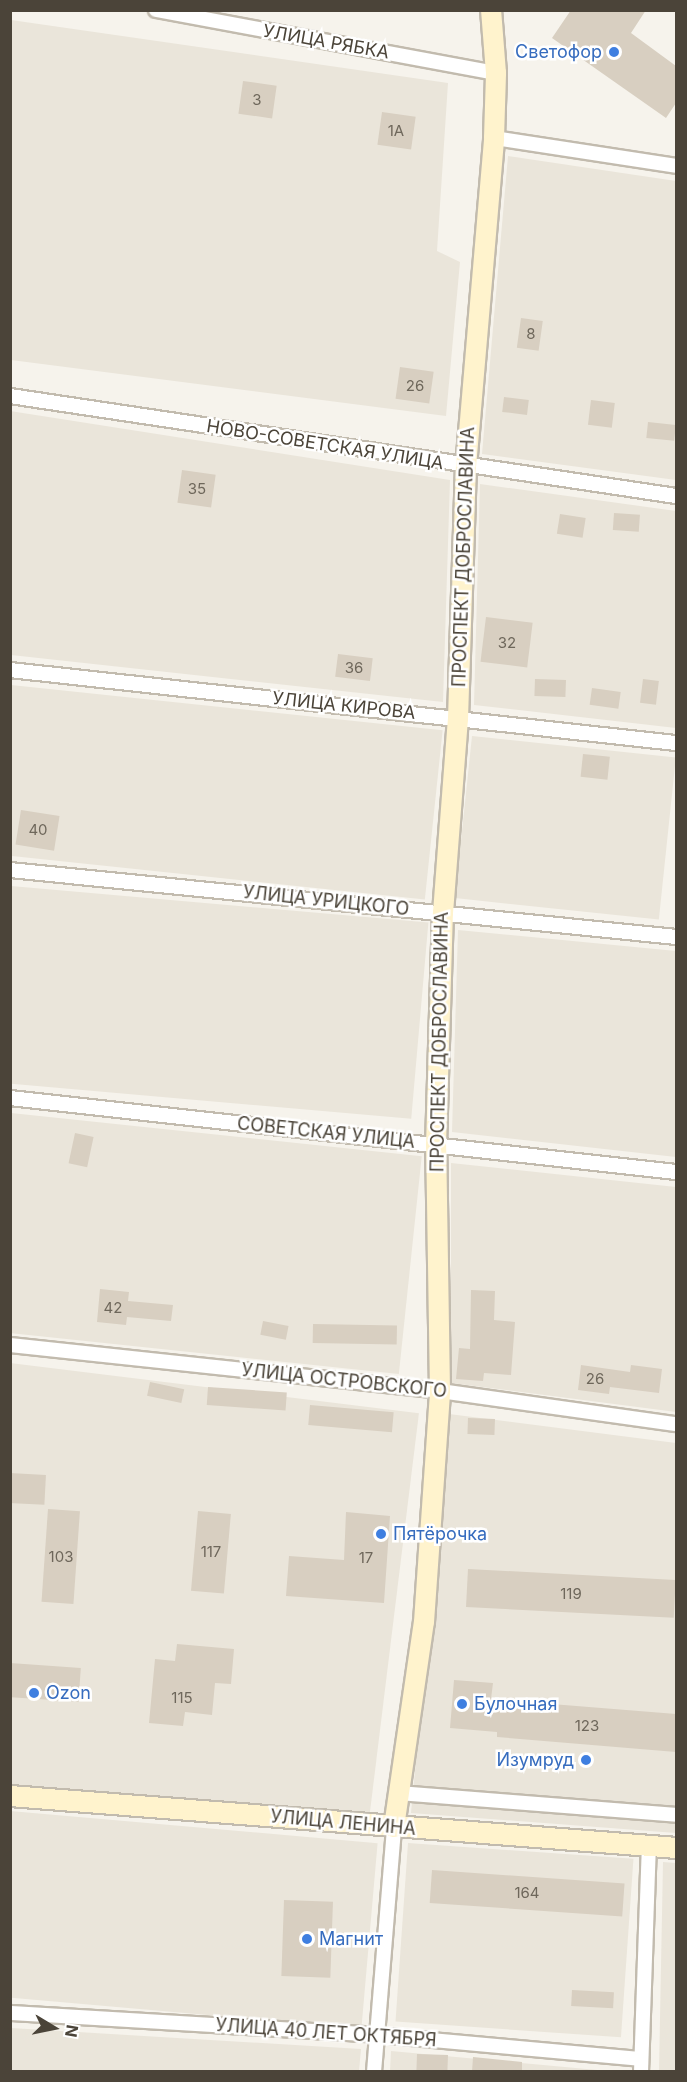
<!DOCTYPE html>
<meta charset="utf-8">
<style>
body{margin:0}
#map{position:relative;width:687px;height:2082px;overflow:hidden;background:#f6f3ec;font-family:Inter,sans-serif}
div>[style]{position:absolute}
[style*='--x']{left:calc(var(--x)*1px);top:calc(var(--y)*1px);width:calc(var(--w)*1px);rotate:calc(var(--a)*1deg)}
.residential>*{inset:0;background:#eae5da;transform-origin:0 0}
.building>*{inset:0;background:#d8cfc1;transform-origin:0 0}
.roads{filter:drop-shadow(2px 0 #c2bbae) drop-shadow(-2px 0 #c2bbae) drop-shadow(0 2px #c2bbae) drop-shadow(0 -2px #c2bbae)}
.street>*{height:14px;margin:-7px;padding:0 7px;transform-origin:7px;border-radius:7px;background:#fff}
.secondary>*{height:20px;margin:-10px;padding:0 10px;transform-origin:10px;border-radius:10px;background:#fff3cd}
.dots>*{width:16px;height:16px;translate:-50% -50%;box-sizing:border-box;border:3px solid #fff;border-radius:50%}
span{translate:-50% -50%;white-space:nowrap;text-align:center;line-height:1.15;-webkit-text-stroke:5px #fff;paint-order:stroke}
.number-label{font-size:15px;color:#6e675b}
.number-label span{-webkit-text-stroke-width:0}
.street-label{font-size:18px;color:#4b4439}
.shop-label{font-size:18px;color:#366cbe}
.right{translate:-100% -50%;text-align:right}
.left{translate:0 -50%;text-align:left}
.frame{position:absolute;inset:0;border:12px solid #4b4439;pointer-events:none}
.north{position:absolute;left:24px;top:1998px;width:60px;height:60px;-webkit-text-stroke:4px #fff;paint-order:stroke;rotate:100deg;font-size:16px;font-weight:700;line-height:24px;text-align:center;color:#4b4439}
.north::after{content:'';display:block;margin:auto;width:21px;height:27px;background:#4b4439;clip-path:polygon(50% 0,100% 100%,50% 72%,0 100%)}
</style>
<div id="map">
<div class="residential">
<i style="clip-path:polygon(11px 20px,448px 83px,437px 251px,460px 262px,446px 416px,11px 360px)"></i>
<i style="clip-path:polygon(508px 156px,676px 181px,676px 480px,482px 454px)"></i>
<i style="clip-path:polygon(10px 411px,450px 480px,443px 702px,11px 655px)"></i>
<i style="clip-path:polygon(480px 484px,676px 511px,676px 728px,474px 705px)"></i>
<i style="left:11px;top:685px;width:434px;height:170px;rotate:6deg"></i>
<i style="left:472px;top:736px;width:205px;height:163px;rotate:6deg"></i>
<i style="left:11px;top:886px;width:419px;height:197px;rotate:5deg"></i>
<i style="clip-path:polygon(458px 930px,676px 951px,676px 1157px,452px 1132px)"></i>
<i style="left:11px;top:1113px;width:413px;height:219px;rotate:6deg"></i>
<i style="clip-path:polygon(451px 1163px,676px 1187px,676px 1412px,451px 1383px)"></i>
<i style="left:10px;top:1363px;width:412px;height:418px;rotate:7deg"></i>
<i style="clip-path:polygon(449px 1414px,676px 1443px,676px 1833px,411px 1813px)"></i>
<i style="left:10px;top:1811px;width:369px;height:186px;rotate:5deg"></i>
<i style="left:408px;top:1843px;width:226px;height:179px;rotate:4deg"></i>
<i style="clip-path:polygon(663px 1862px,676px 1863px,676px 2071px,659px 2071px)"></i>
<i style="clip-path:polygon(11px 2028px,361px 2049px,359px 2071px,11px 2071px)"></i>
<i style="clip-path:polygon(391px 2051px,608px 2071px,390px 2072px)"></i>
</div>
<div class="building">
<i style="clip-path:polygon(571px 10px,646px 10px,631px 33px,676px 66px,676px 103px,666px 118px,552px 38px)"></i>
<i style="left:243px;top:81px;width:34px;height:33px;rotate:8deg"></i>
<i style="left:382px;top:112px;width:34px;height:33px;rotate:8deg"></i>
<i style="left:521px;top:318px;width:22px;height:30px;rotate:8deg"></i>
<i style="left:400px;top:367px;width:34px;height:32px;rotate:8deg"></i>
<i style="left:504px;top:397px;width:25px;height:15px;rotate:7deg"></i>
<i style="left:591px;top:400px;width:24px;height:25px;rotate:7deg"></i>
<i style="left:648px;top:422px;width:28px;height:16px;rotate:6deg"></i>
<i style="left:182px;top:470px;width:34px;height:33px;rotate:8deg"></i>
<i style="left:614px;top:513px;width:26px;height:17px;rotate:4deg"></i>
<i style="left:560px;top:514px;width:26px;height:20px;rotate:9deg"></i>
<i style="left:486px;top:617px;width:47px;height:45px;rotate:7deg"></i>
<i style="left:338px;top:654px;width:35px;height:23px;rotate:7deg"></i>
<i style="left:535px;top:679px;width:31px;height:17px;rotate:2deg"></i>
<i style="left:643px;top:679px;width:16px;height:24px;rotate:7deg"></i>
<i style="left:592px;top:688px;width:29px;height:17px;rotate:8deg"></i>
<i style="left:583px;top:754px;width:27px;height:23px;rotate:6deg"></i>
<i style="left:21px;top:810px;width:39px;height:35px;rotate:9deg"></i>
<i style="left:75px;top:1133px;width:19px;height:31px;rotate:12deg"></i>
<i style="clip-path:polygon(100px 1289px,129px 1292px,128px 1301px,173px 1305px,171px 1321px,127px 1317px,126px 1325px,97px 1322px)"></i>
<i style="clip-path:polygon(471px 1290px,495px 1291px,494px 1320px,515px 1322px,511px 1375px,484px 1373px,483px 1381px,456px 1379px,459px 1348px,470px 1349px)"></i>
<i style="left:263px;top:1321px;width:26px;height:14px;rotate:11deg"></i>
<i style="left:313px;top:1324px;width:84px;height:19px;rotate:1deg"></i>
<i style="clip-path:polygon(581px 1365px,630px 1372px,631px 1365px,662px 1369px,659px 1393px,610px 1387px,609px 1394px,578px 1390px)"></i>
<i style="left:150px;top:1382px;width:35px;height:14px;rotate:12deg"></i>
<i style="left:208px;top:1387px;width:79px;height:18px;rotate:4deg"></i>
<i style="left:310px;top:1405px;width:84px;height:20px;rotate:5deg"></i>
<i style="left:468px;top:1418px;width:27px;height:16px;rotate:2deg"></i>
<i style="left:10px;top:1473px;width:36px;height:30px;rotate:3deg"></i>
<i style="left:48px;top:1509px;width:32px;height:93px;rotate:4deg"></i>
<i style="left:198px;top:1511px;width:33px;height:80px;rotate:5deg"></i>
<i style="clip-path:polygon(346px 1512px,390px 1516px,384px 1603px,286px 1596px,289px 1556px,344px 1560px)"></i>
<i style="left:468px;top:1569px;width:208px;height:38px;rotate:3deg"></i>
<i style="clip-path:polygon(177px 1644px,234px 1649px,231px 1684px,215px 1683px,212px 1715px,185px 1712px,183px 1726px,149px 1723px,155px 1659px,175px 1661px)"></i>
<i style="left:10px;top:1663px;width:71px;height:34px;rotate:4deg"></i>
<i style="clip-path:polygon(454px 1680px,493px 1683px,491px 1699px,676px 1714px,676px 1752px,497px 1737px,497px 1732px,450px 1728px)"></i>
<i style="left:432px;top:1870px;width:193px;height:33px;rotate:4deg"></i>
<i style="left:284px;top:1900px;width:49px;height:76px;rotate:2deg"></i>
<i style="left:572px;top:1990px;width:42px;height:16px;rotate:3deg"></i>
<i style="left:417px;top:2054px;width:31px;height:18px;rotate:2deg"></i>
<i style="clip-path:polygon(473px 2057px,522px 2062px,522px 2072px,472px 2072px)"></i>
</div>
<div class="roads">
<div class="street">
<i style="--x:156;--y:10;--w:346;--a:10.5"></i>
<i style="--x:494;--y:138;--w:184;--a:8.7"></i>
<i style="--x:10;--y:396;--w:673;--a:8.54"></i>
<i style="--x:10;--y:670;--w:670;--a:6.26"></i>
<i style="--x:10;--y:870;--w:669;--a:5.74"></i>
<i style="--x:10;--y:1098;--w:670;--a:6.34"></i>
<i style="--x:10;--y:1345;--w:432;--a:6.1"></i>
<i style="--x:440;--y:1391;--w:238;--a:8"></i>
<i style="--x:399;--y:1793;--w:278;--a:4.5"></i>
<i style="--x:10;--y:2013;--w:368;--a:3.4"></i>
<i style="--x:377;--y:2035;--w:265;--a:5.2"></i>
<i style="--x:374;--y:2072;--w:246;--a:-85.3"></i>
<i style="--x:641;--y:2072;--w:226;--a:-88"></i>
</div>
<div class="secondary">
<i style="--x:10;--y:1796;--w:668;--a:4.46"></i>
<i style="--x:394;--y:1827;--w:207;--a:-81.7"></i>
<i style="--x:424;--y:1622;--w:232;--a:-86"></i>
<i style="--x:440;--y:1391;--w:245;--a:-90.9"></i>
<i style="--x:436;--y:1146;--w:233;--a:-88.3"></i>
<i style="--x:443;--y:913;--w:195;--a:-85.6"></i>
<i style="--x:458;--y:719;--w:252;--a:-88.2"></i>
<i style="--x:466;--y:467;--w:330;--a:-85.1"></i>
<i style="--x:494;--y:138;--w:65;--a:-88.2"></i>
<i style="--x:496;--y:73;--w:63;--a:-94.5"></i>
</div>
</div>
<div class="dots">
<i style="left:614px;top:52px;background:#3f7fe0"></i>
<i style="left:381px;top:1534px;background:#3f7fe0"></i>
<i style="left:34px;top:1693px;background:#3f7fe0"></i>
<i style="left:462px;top:1704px;background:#3f7fe0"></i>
<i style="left:586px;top:1760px;background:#3f7fe0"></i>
<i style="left:307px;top:1939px;background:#3f7fe0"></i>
</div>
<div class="number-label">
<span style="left:257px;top:100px">3</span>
<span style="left:396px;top:131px">1А</span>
<span style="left:531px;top:334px">8</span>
<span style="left:415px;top:386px">26</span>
<span style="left:197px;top:489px">35</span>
<span style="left:507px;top:643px">32</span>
<span style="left:354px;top:668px">36</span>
<span style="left:38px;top:830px">40</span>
<span style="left:113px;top:1308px">42</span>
<span style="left:595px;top:1379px">26</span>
<span style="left:211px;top:1552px">117</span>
<span style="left:61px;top:1557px">103</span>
<span style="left:366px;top:1558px">17</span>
<span style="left:571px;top:1594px">119</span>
<span style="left:182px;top:1698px">115</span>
<span style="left:587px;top:1726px">123</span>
<span style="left:527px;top:1893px">164</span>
</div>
<div class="street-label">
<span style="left:326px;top:42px;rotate:10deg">УЛИЦА РЯБКА</span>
<span style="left:325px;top:445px;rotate:9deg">НОВО-СОВЕТСКАЯ УЛИЦА</span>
<span style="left:464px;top:557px;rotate:-88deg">ПРОСПЕКТ ДОБРОСЛАВИНА</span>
<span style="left:344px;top:706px;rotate:6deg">УЛИЦА КИРОВА</span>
<span style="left:326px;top:901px;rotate:6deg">УЛИЦА УРИЦКОГО</span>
<span style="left:440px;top:1042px;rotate:-89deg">ПРОСПЕКТ ДОБРОСЛАВИНА</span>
<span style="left:326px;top:1133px;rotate:6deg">СОВЕТСКАЯ УЛИЦА</span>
<span style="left:344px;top:1381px;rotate:6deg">УЛИЦА ОСТРОВСКОГО</span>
<span style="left:343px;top:1823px;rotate:5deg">УЛИЦА ЛЕНИНА</span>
<span style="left:326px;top:2033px;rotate:4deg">УЛИЦА 40 ЛЕТ ОКТЯБРЯ</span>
</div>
<div class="shop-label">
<span class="right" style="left:602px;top:52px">Светофор</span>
<span class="left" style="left:393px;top:1534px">Пятёрочка</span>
<span class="left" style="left:46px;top:1693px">Ozon</span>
<span class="left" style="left:474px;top:1704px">Булочная</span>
<span class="right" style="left:574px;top:1760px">Изумруд</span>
<span class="left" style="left:319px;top:1939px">Магнит</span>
</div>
<div class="frame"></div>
<div class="north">N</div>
</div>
